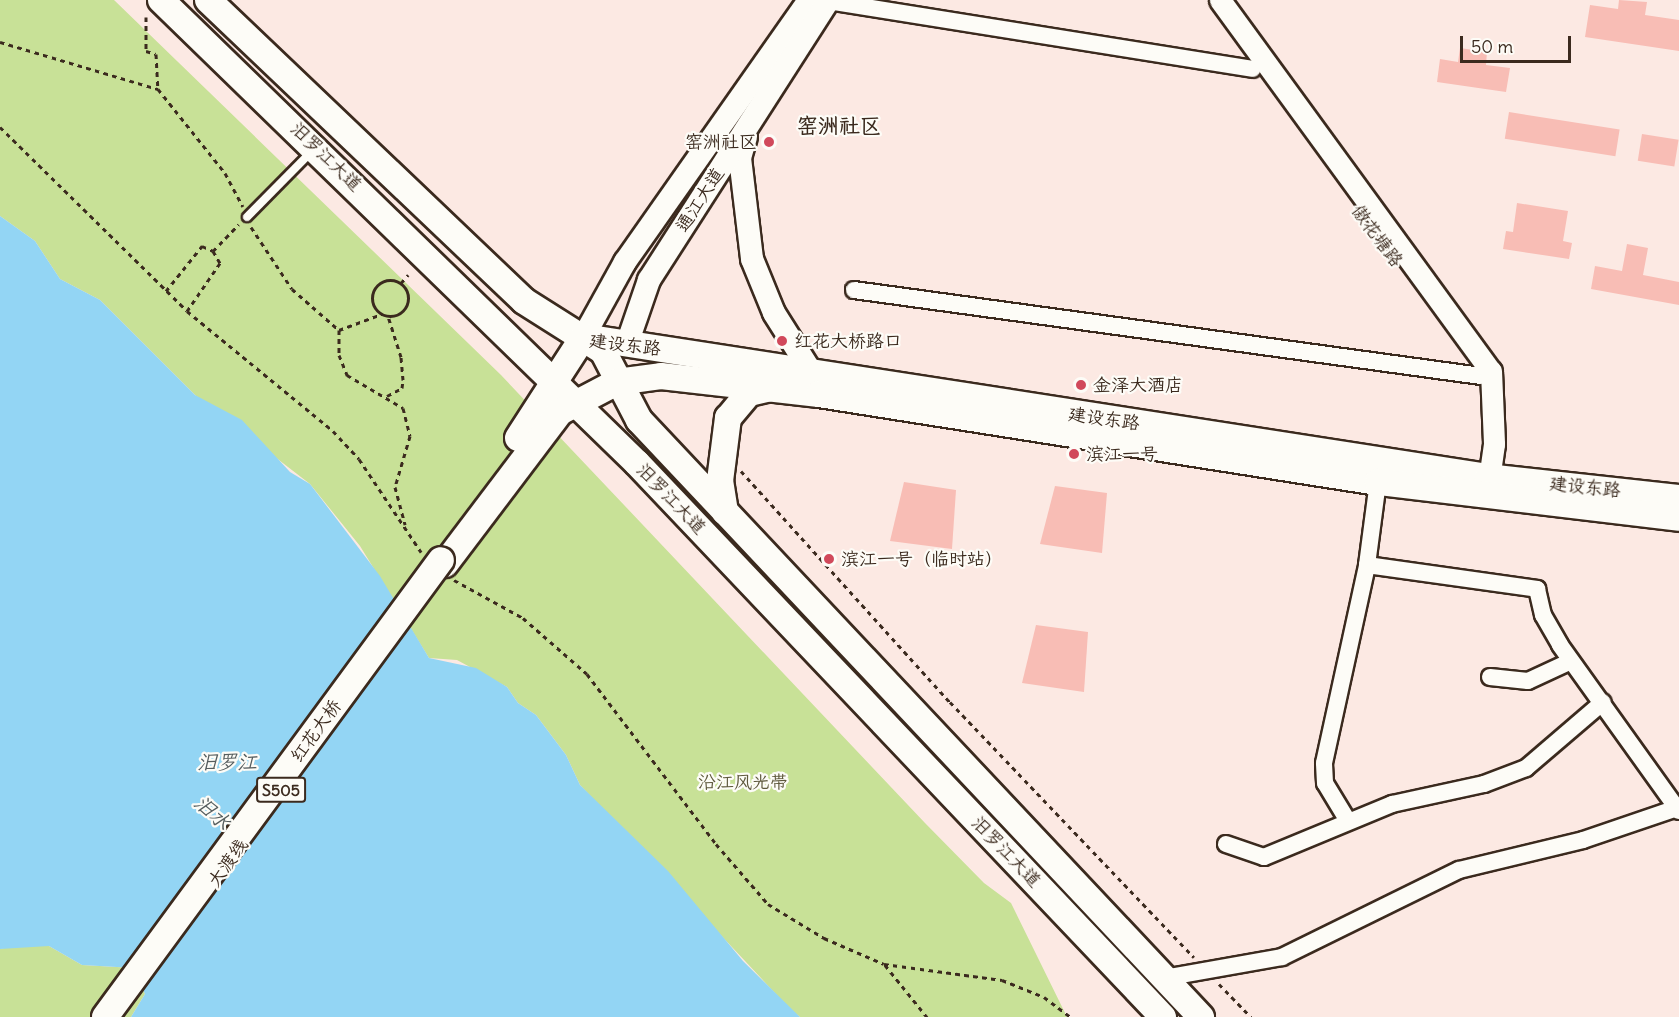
<!DOCTYPE html>
<meta charset="utf-8">
<style>
body{margin:0}
#map{position:relative;width:1679px;height:1017px;overflow:hidden;background:#fce9e3;font-family:Delius,"LXGW WenKai TC",sans-serif}
div>[style]{position:absolute}
[style*='--x']{left:calc(var(--x)*1px);top:calc(var(--y)*1px);width:calc(var(--w)*1px);rotate:calc(var(--a)*1deg)}
.green>*{inset:0;background:#c8e197}
.water>*{inset:0;background:#93d5f4}
.building>*{inset:0;background:#f8bdb5;transform-origin:0 0}
.path>*{height:3px;margin-top:-1.5px;transform-origin:0;background:repeating-linear-gradient(90deg,#3b2a1e 0 4.5px,transparent 0 9px)}
.path>.ring{margin:-1.5px;padding:0;box-sizing:content-box;background:none;border:3px solid #3b2a1e;border-radius:50%}
.roads{filter:drop-shadow(2px 0 #3b2a1e) drop-shadow(-2px 0 #3b2a1e) drop-shadow(0 2px #3b2a1e) drop-shadow(0 -2px #3b2a1e)}
.service>*{height:8px;margin:-4px;padding:0 4px;transform-origin:4px;border-radius:4px;background:#fdfcf7}
.minor>*{height:16px;margin:-8px;padding:0 8px;transform-origin:8px;border-radius:8px;background:#fdfcf7}
.tertiary>*{height:21px;margin:-10.5px;padding:0 10.5px;transform-origin:10.5px;border-radius:10.5px;background:#fdfcf7}
.secondary>*{height:22px;margin:-11px;padding:0 11px;transform-origin:11px;border-radius:11px;background:#fdfcf7}
.primary>*{height:26px;margin:-13px;padding:0 13px;transform-origin:13px;border-radius:13px;background:#fdfcf7}
.bridges{filter:drop-shadow(2px 0 #3b2a1e) drop-shadow(-2px 0 #3b2a1e) drop-shadow(0 2px #3b2a1e) drop-shadow(0 -2px #3b2a1e)}
.primary-bridge>*{height:26px;margin:-13px;padding:0 13px;transform-origin:13px;border-radius:13px;background:#fdfcf7}
.dots>*{width:16px;height:16px;translate:-50% -50%;box-sizing:border-box;border:3px solid #fdfcf7;border-radius:50%}
span{translate:-50% -50%;white-space:nowrap;text-align:center;line-height:1.15;-webkit-text-stroke:4.5px #fdfcf7;paint-order:stroke}
.shield-label span{padding:2px 4px;background:#fdfcf7;border:2px solid;border-radius:4px;-webkit-text-stroke-width:0}
.shield-label{font-size:16px;color:#3b2a1e;font-weight:700}
.poi-label{font-size:18px;color:#3b2a1e}
.right{translate:-100% -50%;text-align:right}
.left{translate:0 -50%;text-align:left}
.street-label{font-size:18px;color:#3b2a1e}
.park-label{font-size:18px;color:#5e583c}
.water-label{font-size:20px;color:#555d5e;font-style:italic}
.quarter-label{font-size:21px;color:#3b2a1e;font-weight:700}
.scale{position:absolute;left:1460px;top:36px;width:111px;height:27px;box-sizing:border-box;border:3px solid #3b2a1e;border-top:0;padding-left:8px;font-size:18px;line-height:21px;white-space:nowrap;color:#3b2a1e;-webkit-text-stroke:4px #fdfcf7;paint-order:stroke}
</style>
<div id="map">
<div class="green">
<i style="clip-path:polygon(0 0,114px 0,501px 375px,925px 823px,984px 883px,1011px 903px,1067px 1017px,800px 1017px,789px 1008px,580px 785px,566px 755px,536px 715px,518px 703px,507px 687px,457px 660px,429px 658px,360px 546px,310px 484px,195px 395px,100px 300px,60px 279px,35px 241px,0 216px)"></i>
<i style="clip-path:polygon(17px 945px,49px 946px,82px 965px,134px 968px,145px 994px,131px 1017px,0 1017px,0 949px)"></i>
</div>
<div class="water">
<i style="clip-path:polygon(0 216px,35px 241px,60px 279px,100px 300px,195px 395px,242px 420px,290px 472px,310px 484px,380px 576px,429px 658px,476px 668px,507px 687px,518px 703px,536px 715px,566px 755px,580px 785px,668px 871px,743px 961px,800px 1017px,131px 1017px,145px 994px,134px 968px,82px 965px,49px 946px,0 949px)"></i>
</div>
<div class="building">
<i style="clip-path:polygon(1619px 0,1647px 2px,1645px 15px,1679px 20px,1679px 51px,1585px 37px,1590px 5px,1618px 9px)"></i>
<i style="clip-path:polygon(1460px 48px,1487px 52px,1486px 65px,1510px 68px,1506px 92px,1437px 82px,1440px 59px,1458px 62px)"></i>
<i style="left:1509px;top:112px;width:112px;height:27px;rotate:9deg"></i>
<i style="left:1642px;top:134px;width:37px;height:27px;rotate:9deg"></i>
<i style="clip-path:polygon(1517px 203px,1568px 211px,1563px 241px,1572px 243px,1569px 259px,1503px 249px,1506px 231px,1513px 232px)"></i>
<i style="clip-path:polygon(1627px 244px,1648px 248px,1643px 275px,1679px 282px,1679px 305px,1591px 289px,1595px 266px,1622px 271px)"></i>
<i style="clip-path:polygon(904px 482px,956px 490px,952px 549px,890px 541px)"></i>
<i style="clip-path:polygon(1055px 486px,1107px 493px,1102px 553px,1040px 544px)"></i>
<i style="clip-path:polygon(1036px 625px,1088px 632px,1084px 692px,1022px 683px)"></i>
</div>
<div class="path">
<i style="--x:146;--y:17;--w:34;--a:90"></i>
<i style="--x:146;--y:51;--w:10;--a:17"></i>
<i style="--x:156;--y:54;--w:35;--a:87"></i>
<i style="--x:0;--y:42;--w:165;--a:16.6"></i>
<i style="--x:158;--y:89;--w:107;--a:51.4"></i>
<i style="--x:225;--y:173;--w:38;--a:62"></i>
<i style="--x:0;--y:127;--w:262;--a:44.5"></i>
<i style="--x:187;--y:311;--w:189;--a:39.4"></i>
<i style="--x:333;--y:431;--w:38;--a:47"></i>
<i style="--x:359;--y:459;--w:112;--a:56.3"></i>
<i style="--x:251;--y:227;--w:74;--a:56.5"></i>
<i style="--x:292;--y:289;--w:62;--a:41.1"></i>
<i style="--x:339;--y:330;--w:25;--a:90"></i>
<i style="--x:339;--y:355;--w:22;--a:68"></i>
<i style="--x:347;--y:375;--w:65;--a:30.5"></i>
<i style="--x:403;--y:408;--w:29;--a:76"></i>
<i style="--x:410;--y:436;--w:53;--a:106.4"></i>
<i style="--x:395;--y:487;--w:39;--a:75"></i>
<i style="--x:213;--y:251;--w:37;--a:-46"></i>
<i class="ring" style="left:372px;top:280px;width:33px;height:33px"></i>
<i style="--x:401;--y:283;--w:11;--a:-49"></i>
<i style="--x:166;--y:291;--w:58;--a:-51.3"></i>
<i style="--x:202;--y:246;--w:12;--a:24"></i>
<i style="--x:213;--y:251;--w:14;--a:60"></i>
<i style="--x:220;--y:263;--w:58;--a:124.5"></i>
<i style="--x:339;--y:330;--w:46;--a:-20.4"></i>
<i style="--x:387;--y:396;--w:17;--a:-28"></i>
<i style="--x:402;--y:388;--w:8;--a:-83"></i>
<i style="--x:403;--y:380;--w:23;--a:-95"></i>
<i style="--x:401;--y:357;--w:43;--a:-107.6"></i>
<i style="--x:741;--y:471;--w:312;--a:47.9"></i>
<i style="--x:950;--y:702;--w:353;--a:46.3"></i>
<i style="--x:454;--y:580;--w:79;--a:28.8"></i>
<i style="--x:523;--y:618;--w:85;--a:41.2"></i>
<i style="--x:587;--y:674;--w:213;--a:52.8"></i>
<i style="--x:716;--y:844;--w:79;--a:49.1"></i>
<i style="--x:768;--y:904;--w:66;--a:31.3"></i>
<i style="--x:824;--y:938;--w:65;--a:23.4"></i>
<i style="--x:884;--y:964;--w:119;--a:7.7"></i>
<i style="--x:1002;--y:980;--w:45;--a:22"></i>
<i style="--x:1044;--y:997;--w:34;--a:37"></i>
<i style="--x:885;--y:965;--w:67;--a:51.1"></i>
<i style="--x:1219;--y:984;--w:46;--a:45.9"></i>
</div>
<div class="roads">
<div class="service">
<i style="--x:247;--y:217;--w:94;--a:-45.4"></i>
</div>
<div class="minor">
<i style="--x:822;--y:0;--w:436;--a:9.1"></i>
<i style="--x:854;--y:290;--w:633;--a:7.81"></i>
<i style="--x:1367;--y:565;--w:172;--a:8"></i>
<i style="--x:1537;--y:589;--w:27;--a:77"></i>
<i style="--x:1543;--y:615;--w:34;--a:60"></i>
<i style="--x:1560;--y:645;--w:204;--a:54.4"></i>
<i style="--x:1490;--y:677;--w:38;--a:6"></i>
<i style="--x:1528;--y:681;--w:47;--a:-24.9"></i>
<i style="--x:1348;--y:821;--w:44;--a:-121.2"></i>
<i style="--x:1325;--y:783;--w:20;--a:-93"></i>
<i style="--x:1324;--y:763;--w:203;--a:-77.7"></i>
<i style="--x:1367;--y:565;--w:84;--a:-82.5"></i>
<i style="--x:1226;--y:844;--w:40;--a:18.9"></i>
<i style="--x:1264;--y:857;--w:139;--a:-22.5"></i>
<i style="--x:1392;--y:804;--w:94;--a:-12.3"></i>
<i style="--x:1484;--y:784;--w:45;--a:-20.9"></i>
<i style="--x:1526;--y:768;--w:101;--a:-40.6"></i>
<i style="--x:1164;--y:978;--w:120;--a:-10.1"></i>
<i style="--x:1282;--y:957;--w:197;--a:-26.2"></i>
<i style="--x:1459;--y:870;--w:128;--a:-13.6"></i>
<i style="--x:1583;--y:840;--w:99;--a:-18.8"></i>
</div>
<div class="tertiary">
<i style="--x:1220;--y:0;--w:459;--a:53.9"></i>
<i style="--x:1491;--y:371;--w:73;--a:87.6"></i>
<i style="--x:1494;--y:444;--w:49;--a:98.1"></i>
</div>
<div class="secondary">
<i style="--x:746;--y:137;--w:22;--a:106"></i>
<i style="--x:740;--y:158;--w:102;--a:83.2"></i>
<i style="--x:752;--y:259;--w:58;--a:67.8"></i>
<i style="--x:774;--y:313;--w:67;--a:57.7"></i>
<i style="--x:584;--y:336;--w:85;--a:-61"></i>
<i style="--x:625;--y:262;--w:320;--a:-54.9"></i>
<i style="--x:627;--y:344;--w:68;--a:-71"></i>
<i style="--x:649;--y:280;--w:333;--a:-57.3"></i>
</div>
<div class="primary">
<i style="--x:161;--y:0;--w:664;--a:44.21"></i>
<i style="--x:637;--y:463;--w:764;--a:46.49"></i>
<i style="--x:208;--y:0;--w:436;--a:43.6"></i>
<i style="--x:524;--y:301;--w:93;--a:32.3"></i>
<i style="--x:603;--y:351;--w:78;--a:62.4"></i>
<i style="--x:639;--y:420;--w:820;--a:46.73"></i>
<i style="--x:584;--y:337;--w:915;--a:8.8"></i>
<i style="--x:1488;--y:477;--w:192;--a:6.3"></i>
<i style="--x:518;--y:438;--w:121;--a:-57.1"></i>
<i style="--x:725;--y:512;--w:31;--a:-99"></i>
<i style="--x:720;--y:481;--w:64;--a:-82.8"></i>
<i style="--x:728;--y:418;--w:33;--a:-50"></i>
<i style="--x:749;--y:393;--w:22;--a:-13"></i>
<i style="--x:445;--y:564;--w:191;--a:-52.9"></i>
<i style="--x:560;--y:412;--w:64;--a:-27.8"></i>
<i style="--x:617;--y:382;--w:44;--a:-7.8"></i>
<i style="--x:661;--y:376;--w:159;--a:6.5"></i>
<i style="--x:819;--y:394;--w:566;--a:8.95"></i>
<i style="--x:1378;--y:482;--w:303;--a:6.8"></i>
</div>
</div>
<div class="bridges">
<div class="primary-bridge">
<i style="--x:105;--y:1017;--w:567;--a:-53.68"></i>
</div>
</div>
<div class="dots">
<i style="left:769px;top:142px;background:#d1495b"></i>
<i style="left:782px;top:341px;background:#d1495b"></i>
<i style="left:1081px;top:385px;background:#d1495b"></i>
<i style="left:1074px;top:454px;background:#d1495b"></i>
<i style="left:829px;top:559px;background:#d1495b"></i>
</div>
<div class="shield-label">
<span style="left:281px;top:790px">S505</span>
</div>
<div class="poi-label">
<span class="right" style="left:757px;top:142px">窑洲社区</span>
<span class="left" style="left:794px;top:341px">红花大桥路口</span>
<span class="left" style="left:1093px;top:385px">金泽大酒店</span>
<span class="left" style="left:1086px;top:454px">滨江一号</span>
<span class="left" style="left:841px;top:559px">滨江一号（临时站）</span>
</div>
<div class="street-label">
<span style="left:326px;top:157px;rotate:44deg">汨罗江大道</span>
<span style="left:700px;top:200px;rotate:-57deg">通江大道</span>
<span style="left:1377px;top:236px;rotate:53deg">傲花塘路</span>
<span style="left:625px;top:345px;rotate:7deg">建设东路</span>
<span style="left:1104px;top:419px;rotate:8deg">建设东路</span>
<span style="left:1585px;top:487px;rotate:6deg">建设东路</span>
<span style="left:671px;top:499px;rotate:46deg">汨罗江大道</span>
<span style="left:316px;top:731px;rotate:-54deg">红花大桥</span>
<span style="left:1006px;top:852px;rotate:46deg">汨罗江大道</span>
<span style="left:228px;top:863px;rotate:-54deg">大渡线</span>
</div>
<div class="park-label">
<span style="left:743px;top:782px">沿江风光带</span>
</div>
<div class="water-label">
<span style="left:227px;top:761px">汨罗江</span>
<span style="left:213px;top:812px;rotate:42deg">汨水</span>
</div>
<div class="quarter-label">
<span style="left:839px;top:126px">窑洲社区</span>
</div>
<div class="scale">50 m</div>
</div>
